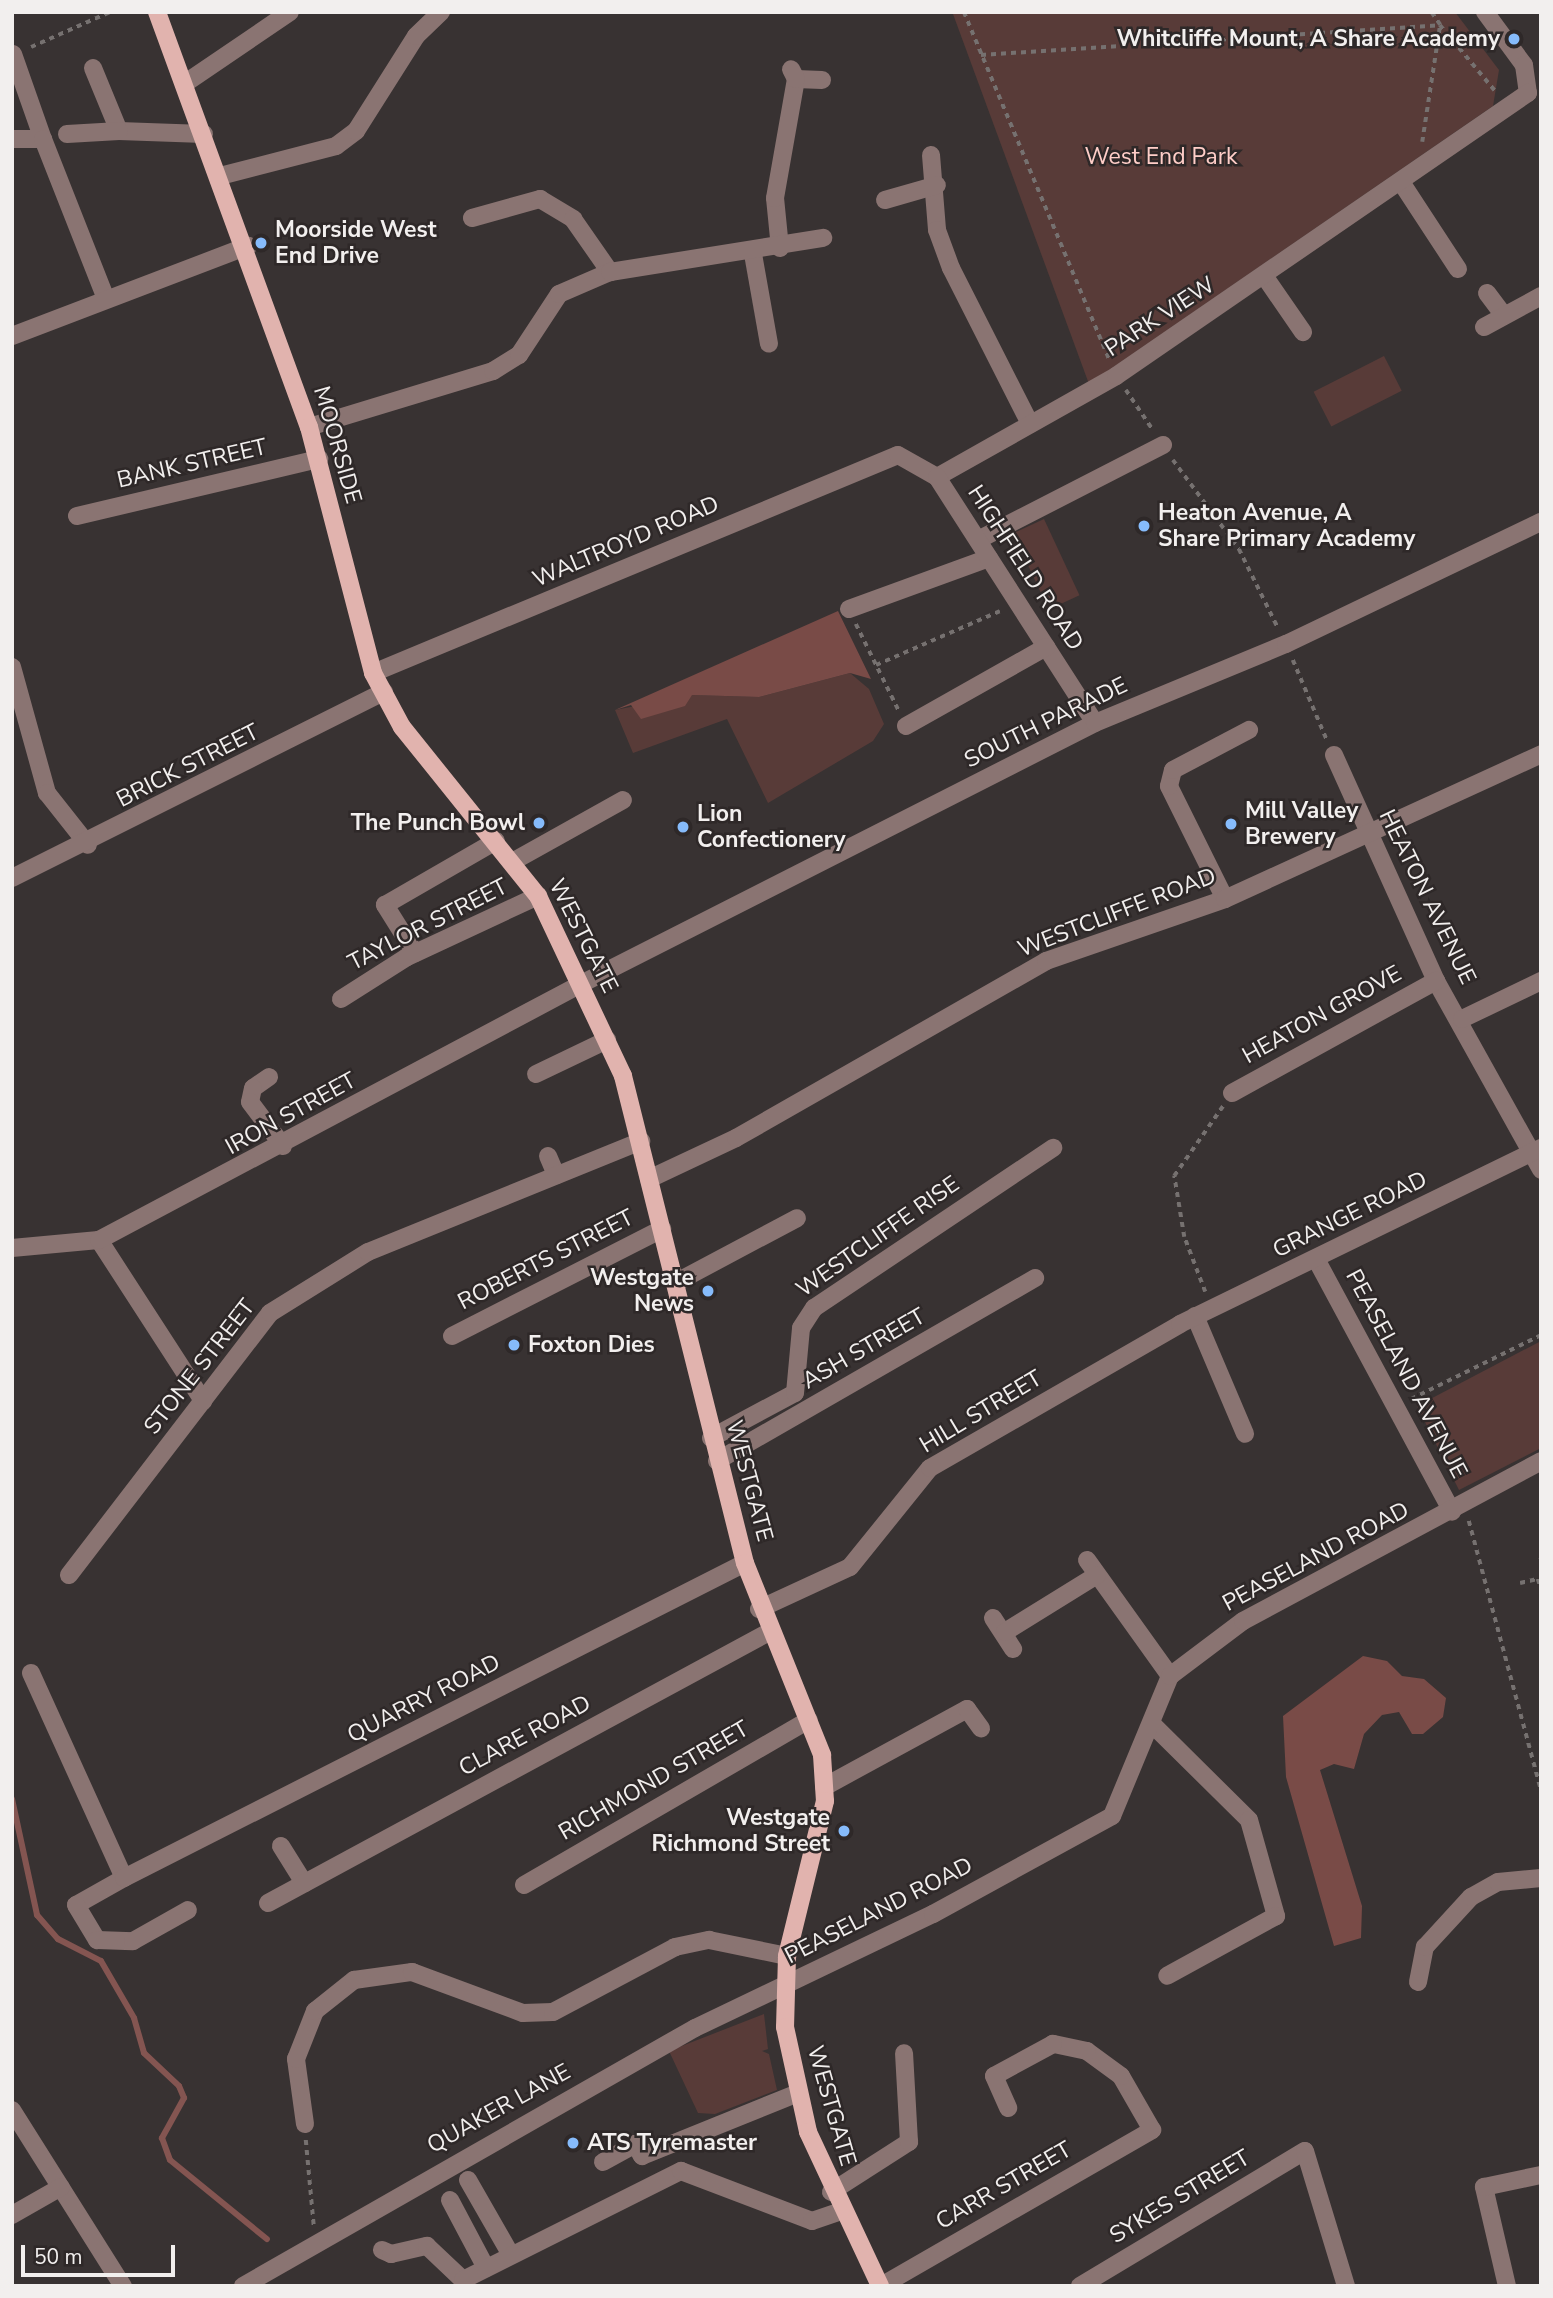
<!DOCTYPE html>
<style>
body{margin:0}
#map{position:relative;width:1553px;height:2298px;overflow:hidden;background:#383232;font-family:"Nunito Sans",sans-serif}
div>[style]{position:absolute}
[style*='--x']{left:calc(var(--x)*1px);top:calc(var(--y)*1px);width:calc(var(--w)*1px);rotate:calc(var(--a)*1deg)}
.green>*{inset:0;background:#583b38;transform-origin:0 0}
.forest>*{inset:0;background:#794b47}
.stream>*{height:6px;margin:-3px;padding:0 3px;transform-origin:3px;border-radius:3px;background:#845551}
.path>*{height:3.5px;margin-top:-1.75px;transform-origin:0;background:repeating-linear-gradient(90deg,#767170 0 5px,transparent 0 10px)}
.minor>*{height:18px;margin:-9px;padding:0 9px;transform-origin:9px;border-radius:9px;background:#8a7472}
.major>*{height:18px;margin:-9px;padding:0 9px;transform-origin:9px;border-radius:9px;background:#e1b3ae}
.dots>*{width:19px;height:19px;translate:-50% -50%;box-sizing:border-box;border:4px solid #2e2828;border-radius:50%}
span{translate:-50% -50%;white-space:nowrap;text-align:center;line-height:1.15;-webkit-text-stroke:5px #2e2828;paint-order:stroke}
.poi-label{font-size:23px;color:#f2efee;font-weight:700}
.right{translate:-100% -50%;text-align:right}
.left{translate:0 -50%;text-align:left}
.park-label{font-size:23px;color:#ffcec8}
.street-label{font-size:23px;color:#f2efee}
.frame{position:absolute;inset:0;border:14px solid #f2efee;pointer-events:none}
.scale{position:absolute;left:21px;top:2245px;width:154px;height:32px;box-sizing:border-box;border:4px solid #f2efee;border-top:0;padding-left:9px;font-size:21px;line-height:24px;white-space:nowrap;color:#f2efee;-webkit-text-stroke:5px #2e2828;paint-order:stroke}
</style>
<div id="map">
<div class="green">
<i style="clip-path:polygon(1455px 12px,1499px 70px,1493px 106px,1089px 384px,953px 14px)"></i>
<i style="left:1384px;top:356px;width:39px;height:79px;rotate:63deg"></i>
<i style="left:1044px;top:519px;width:84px;height:34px;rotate:65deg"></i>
<i style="clip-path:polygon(850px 673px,869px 689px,884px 724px,873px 741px,768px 803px,727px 719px,633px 753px,615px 710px,692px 695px,759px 697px)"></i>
<i style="clip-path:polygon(1541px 1341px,1541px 1448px,1459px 1490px,1417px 1406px)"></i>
<i style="clip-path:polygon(764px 2014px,768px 2049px,762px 2051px,769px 2054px,777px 2090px,715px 2114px,698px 2113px,669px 2051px)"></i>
</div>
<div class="forest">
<i style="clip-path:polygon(838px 611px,871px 679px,850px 673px,759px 697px,692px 695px,685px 706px,641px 719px,631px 705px,615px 710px)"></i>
<i style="clip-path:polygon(1363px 1656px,1387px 1661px,1402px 1676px,1424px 1679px,1446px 1698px,1443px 1717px,1423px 1734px,1412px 1734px,1399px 1712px,1382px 1715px,1364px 1734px,1354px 1769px,1334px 1764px,1320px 1770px,1362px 1906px,1361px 1938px,1334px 1946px,1286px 1777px,1283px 1716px)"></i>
</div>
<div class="stream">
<i style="--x:12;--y:1799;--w:119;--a:77.8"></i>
<i style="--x:37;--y:1915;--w:32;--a:49"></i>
<i style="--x:58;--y:1939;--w:48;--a:27.1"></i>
<i style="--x:101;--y:1961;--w:66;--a:59.9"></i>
<i style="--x:134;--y:2018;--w:36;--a:74"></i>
<i style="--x:144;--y:2053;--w:48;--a:43.3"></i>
<i style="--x:179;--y:2086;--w:13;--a:67"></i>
<i style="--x:184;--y:2098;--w:46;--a:118.8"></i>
<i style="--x:162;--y:2138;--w:23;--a:70"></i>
<i style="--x:170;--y:2160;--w:125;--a:39.2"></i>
</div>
<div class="path">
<i style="--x:964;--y:12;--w:376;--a:67.3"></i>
<i style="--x:31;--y:47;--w:86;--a:-23.9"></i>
<i style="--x:981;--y:55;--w:460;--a:-3.7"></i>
<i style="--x:1440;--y:25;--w:87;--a:50.1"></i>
<i style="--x:1422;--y:142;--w:118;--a:-81.3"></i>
<i style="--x:1440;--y:25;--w:16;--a:-125"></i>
<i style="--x:1126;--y:390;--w:48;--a:56"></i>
<i style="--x:1173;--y:460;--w:111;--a:53.4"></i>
<i style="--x:1239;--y:549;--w:88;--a:63.7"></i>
<i style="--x:856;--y:624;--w:97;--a:63.7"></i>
<i style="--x:1293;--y:660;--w:87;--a:67"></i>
<i style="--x:876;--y:665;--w:135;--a:-23.5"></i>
<i style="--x:1205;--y:1292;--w:59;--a:-110.9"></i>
<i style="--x:1184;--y:1237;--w:62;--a:-99.3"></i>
<i style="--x:1174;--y:1176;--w:85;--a:-55"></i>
<i style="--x:1411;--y:1399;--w:145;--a:-26.2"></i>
<i style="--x:1469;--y:1521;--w:278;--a:75"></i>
<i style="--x:1540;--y:1557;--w:1;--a:45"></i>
<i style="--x:1538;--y:1579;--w:9;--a:72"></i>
<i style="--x:1520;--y:1583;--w:22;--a:-13"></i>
<i style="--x:306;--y:2140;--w:86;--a:84.7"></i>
</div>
<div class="minor">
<i style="--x:1485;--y:12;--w:66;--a:53.7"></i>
<i style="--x:1524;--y:65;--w:28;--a:82"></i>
<i style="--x:13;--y:54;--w:90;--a:70.6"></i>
<i style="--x:93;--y:68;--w:68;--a:67.6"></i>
<i style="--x:119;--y:131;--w:85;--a:2"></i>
<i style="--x:796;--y:79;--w:26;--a:2"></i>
<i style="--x:184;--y:84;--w:128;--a:-34.2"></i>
<i style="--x:67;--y:134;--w:52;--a:-3.3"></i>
<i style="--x:12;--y:139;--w:31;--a:0"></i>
<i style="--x:43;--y:139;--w:172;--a:68.5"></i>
<i style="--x:931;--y:155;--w:75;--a:85.4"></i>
<i style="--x:937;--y:230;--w:40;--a:69.8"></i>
<i style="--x:951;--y:268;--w:175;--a:63.1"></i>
<i style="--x:220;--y:176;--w:120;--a:-14.5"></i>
<i style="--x:336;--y:146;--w:25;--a:-37"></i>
<i style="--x:356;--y:131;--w:112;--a:-57.7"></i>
<i style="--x:416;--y:36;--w:35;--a:-44"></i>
<i style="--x:1401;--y:182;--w:104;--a:56.8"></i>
<i style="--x:885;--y:200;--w:54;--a:-16.1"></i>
<i style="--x:472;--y:218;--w:71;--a:-15.6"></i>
<i style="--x:540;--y:199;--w:39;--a:31"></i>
<i style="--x:573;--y:219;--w:65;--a:55.1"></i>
<i style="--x:780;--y:248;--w:50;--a:-95.7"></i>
<i style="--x:775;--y:198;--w:121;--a:-80"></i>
<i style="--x:796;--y:79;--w:11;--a:-117"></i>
<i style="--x:753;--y:254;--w:91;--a:79.9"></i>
<i style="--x:1265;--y:277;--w:67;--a:55.4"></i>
<i style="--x:1487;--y:293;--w:25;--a:53"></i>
<i style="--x:1484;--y:327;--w:65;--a:-28.5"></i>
<i style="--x:12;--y:336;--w:253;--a:-20.9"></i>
<i style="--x:309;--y:427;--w:192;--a:-16.9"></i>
<i style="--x:493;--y:371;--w:31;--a:-32"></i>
<i style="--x:519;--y:355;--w:73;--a:-56.7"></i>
<i style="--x:559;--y:294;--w:56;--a:-23.3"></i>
<i style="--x:610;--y:272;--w:216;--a:-9.1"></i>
<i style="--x:937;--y:477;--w:206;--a:-29.4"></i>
<i style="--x:1116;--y:376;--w:500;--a:-34.5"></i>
<i style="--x:77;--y:516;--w:249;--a:-13.3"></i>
<i style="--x:978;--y:540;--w:208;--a:-27.2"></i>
<i style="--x:849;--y:609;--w:149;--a:-20"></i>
<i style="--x:12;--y:667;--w:131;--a:74.5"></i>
<i style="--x:47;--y:793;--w:66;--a:51.7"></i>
<i style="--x:373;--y:673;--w:568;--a:-22.55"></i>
<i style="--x:898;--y:455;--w:45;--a:29.4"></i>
<i style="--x:937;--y:477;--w:292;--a:57.3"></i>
<i style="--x:906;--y:726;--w:161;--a:-29.4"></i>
<i style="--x:1334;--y:755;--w:248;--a:65.7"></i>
<i style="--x:1436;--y:981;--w:216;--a:60.9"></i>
<i style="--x:512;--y:862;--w:127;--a:-29.2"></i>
<i style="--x:12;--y:878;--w:416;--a:-26.6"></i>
<i style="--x:1225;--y:899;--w:126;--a:-116.4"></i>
<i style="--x:1169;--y:786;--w:16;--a:-76"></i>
<i style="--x:1173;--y:770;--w:86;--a:-27.8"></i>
<i style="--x:415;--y:953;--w:57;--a:-122"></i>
<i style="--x:385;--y:905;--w:128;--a:-30"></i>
<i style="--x:341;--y:999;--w:78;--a:-32.5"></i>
<i style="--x:407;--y:957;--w:145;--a:-25"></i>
<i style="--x:1462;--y:1019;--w:88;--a:-25.7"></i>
<i style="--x:536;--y:1074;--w:79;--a:-25.6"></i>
<i style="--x:269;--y:1077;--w:19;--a:145"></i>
<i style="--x:253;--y:1088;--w:14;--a:102"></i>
<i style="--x:250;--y:1102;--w:55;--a:53.1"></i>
<i style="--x:1232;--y:1093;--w:233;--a:-28.8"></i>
<i style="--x:548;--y:1156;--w:21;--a:67"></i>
<i style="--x:649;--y:1179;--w:96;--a:-25.2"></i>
<i style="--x:736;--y:1138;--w:357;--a:-29.7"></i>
<i style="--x:1046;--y:961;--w:189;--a:-19.1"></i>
<i style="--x:1225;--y:899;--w:348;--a:-24.6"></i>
<i style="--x:99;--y:1240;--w:192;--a:57.1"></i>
<i style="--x:12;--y:1248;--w:87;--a:-5.3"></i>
<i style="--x:99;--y:1240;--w:546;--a:-27.97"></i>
<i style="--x:581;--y:984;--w:576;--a:-26.92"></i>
<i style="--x:1095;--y:723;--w:207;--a:-22.5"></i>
<i style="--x:1286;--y:644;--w:283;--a:-25.6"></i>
<i style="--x:1316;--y:1259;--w:287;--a:61.7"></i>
<i style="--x:675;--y:1283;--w:138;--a:-28"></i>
<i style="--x:1195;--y:1316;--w:128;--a:67"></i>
<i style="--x:452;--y:1336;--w:236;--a:-27"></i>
<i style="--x:711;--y:1438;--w:95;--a:-28.2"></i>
<i style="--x:795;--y:1393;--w:65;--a:-84.7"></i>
<i style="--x:801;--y:1328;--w:24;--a:-57"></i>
<i style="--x:814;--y:1308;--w:288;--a:-33.8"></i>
<i style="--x:717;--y:1461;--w:367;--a:-29.9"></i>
<i style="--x:1087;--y:1560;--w:143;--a:54.4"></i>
<i style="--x:69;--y:1575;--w:330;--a:-52.5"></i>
<i style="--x:270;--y:1313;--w:115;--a:-31.9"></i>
<i style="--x:368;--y:1252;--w:295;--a:-22.1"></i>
<i style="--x:759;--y:1609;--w:100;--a:-24.8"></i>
<i style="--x:850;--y:1567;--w:127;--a:-51.1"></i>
<i style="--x:930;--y:1468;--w:289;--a:-29.9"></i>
<i style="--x:1180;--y:1324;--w:402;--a:-26"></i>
<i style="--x:993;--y:1618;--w:37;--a:57"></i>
<i style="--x:1005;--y:1632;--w:108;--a:-31.8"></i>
<i style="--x:31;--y:1673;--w:225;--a:65.6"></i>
<i style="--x:124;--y:1878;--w:55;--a:150.6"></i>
<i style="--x:76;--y:1905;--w:41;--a:59"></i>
<i style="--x:97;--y:1940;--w:36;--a:2"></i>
<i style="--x:133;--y:1941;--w:63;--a:-29.4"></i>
<i style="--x:1152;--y:1724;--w:136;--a:44.7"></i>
<i style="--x:1249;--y:1820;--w:100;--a:74.3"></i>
<i style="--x:1276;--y:1916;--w:124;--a:151.2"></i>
<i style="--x:824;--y:1787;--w:163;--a:-28.6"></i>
<i style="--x:967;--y:1709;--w:24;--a:54"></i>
<i style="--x:281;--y:1846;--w:44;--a:58.1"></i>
<i style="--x:124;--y:1878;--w:696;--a:-26.9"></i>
<i style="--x:524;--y:1885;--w:329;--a:-30.1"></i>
<i style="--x:268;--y:1903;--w:570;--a:-28.41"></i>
<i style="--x:1418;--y:1982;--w:36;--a:-79"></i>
<i style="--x:1425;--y:1947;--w:68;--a:-47.4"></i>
<i style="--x:1471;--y:1897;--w:31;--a:-29"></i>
<i style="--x:1498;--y:1882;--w:43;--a:-5.3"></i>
<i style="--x:12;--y:2110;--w:208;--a:57.8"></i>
<i style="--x:305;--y:2124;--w:66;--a:-97.9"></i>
<i style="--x:296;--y:2059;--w:52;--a:-68.4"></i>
<i style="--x:315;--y:2011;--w:50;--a:-38.5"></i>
<i style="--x:354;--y:1980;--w:59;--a:-7.9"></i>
<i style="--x:412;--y:1972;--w:118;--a:20.3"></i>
<i style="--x:523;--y:2013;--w:30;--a:-2"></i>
<i style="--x:553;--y:2012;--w:138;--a:-28"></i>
<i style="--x:675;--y:1947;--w:35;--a:-12"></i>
<i style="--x:709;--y:1940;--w:80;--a:11.6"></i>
<i style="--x:603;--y:2162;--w:37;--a:-29"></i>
<i style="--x:635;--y:2144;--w:14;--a:60"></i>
<i style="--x:642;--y:2156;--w:168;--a:-22"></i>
<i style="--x:468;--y:2180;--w:86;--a:60.2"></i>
<i style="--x:831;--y:2192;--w:93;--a:-32.7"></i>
<i style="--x:909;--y:2142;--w:89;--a:-93.2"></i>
<i style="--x:450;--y:2200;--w:77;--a:62.1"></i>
<i style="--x:12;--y:2215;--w:56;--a:-29.7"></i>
<i style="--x:382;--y:2250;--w:10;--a:24"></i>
<i style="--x:391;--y:2254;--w:37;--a:-13"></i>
<i style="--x:427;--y:2246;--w:50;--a:43.4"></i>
<i style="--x:463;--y:2280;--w:244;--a:-26.6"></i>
<i style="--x:681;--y:2171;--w:140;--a:20.9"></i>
<i style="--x:812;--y:2221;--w:31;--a:-19"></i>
<i style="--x:243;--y:2286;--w:520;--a:-29.72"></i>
<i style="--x:695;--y:2028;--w:264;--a:-25.6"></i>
<i style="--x:933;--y:1914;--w:204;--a:-28.7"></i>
<i style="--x:1112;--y:1816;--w:152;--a:-67.5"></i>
<i style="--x:1170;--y:1676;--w:91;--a:-37"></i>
<i style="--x:1243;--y:1621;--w:338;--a:-28.2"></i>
<i style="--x:881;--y:2286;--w:313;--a:-29.9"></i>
<i style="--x:1152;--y:2130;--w:62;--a:-119.9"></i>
<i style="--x:1121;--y:2076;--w:42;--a:-143.7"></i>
<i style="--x:1087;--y:2051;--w:35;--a:-168"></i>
<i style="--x:1053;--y:2044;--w:67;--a:151.5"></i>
<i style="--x:994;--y:2076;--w:35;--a:66"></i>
<i style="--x:1080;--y:2286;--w:262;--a:-31"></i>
<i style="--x:1305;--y:2151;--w:141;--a:73.1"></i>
<i style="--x:1507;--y:2286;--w:102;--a:-103.1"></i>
<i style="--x:1484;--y:2187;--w:58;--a:-11.9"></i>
</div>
<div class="major">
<i style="--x:157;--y:12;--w:442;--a:69.9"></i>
<i style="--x:309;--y:427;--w:254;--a:75.4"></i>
<i style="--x:373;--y:673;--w:61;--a:61.8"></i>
<i style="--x:402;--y:727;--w:217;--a:51.2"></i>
<i style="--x:538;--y:896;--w:199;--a:64.7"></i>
<i style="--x:623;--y:1076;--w:502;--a:75.94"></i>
<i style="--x:745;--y:1563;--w:207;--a:68.1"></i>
<i style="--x:822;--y:1755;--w:46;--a:86.3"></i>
<i style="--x:825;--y:1801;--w:160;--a:103.8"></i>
<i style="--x:787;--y:1956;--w:71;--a:91.6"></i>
<i style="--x:785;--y:2027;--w:107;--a:77.6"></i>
<i style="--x:808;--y:2132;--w:170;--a:64.9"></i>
</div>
<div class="dots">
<i style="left:1514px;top:39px;background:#86bbfb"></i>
<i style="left:261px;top:243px;background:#86bbfb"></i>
<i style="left:1144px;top:526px;background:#86bbfb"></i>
<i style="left:539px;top:823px;background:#86bbfb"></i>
<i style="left:1231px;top:824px;background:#86bbfb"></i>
<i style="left:683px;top:827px;background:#86bbfb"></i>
<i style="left:708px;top:1291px;background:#86bbfb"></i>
<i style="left:514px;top:1345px;background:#86bbfb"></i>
<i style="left:844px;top:1831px;background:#86bbfb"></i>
<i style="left:573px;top:2143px;background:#86bbfb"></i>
</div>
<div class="poi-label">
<span class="right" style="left:1500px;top:39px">Whitcliffe Mount, A Share Academy</span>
<span class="left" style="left:275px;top:243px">Moorside West<br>End Drive</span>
<span class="left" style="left:1158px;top:526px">Heaton Avenue, A<br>Share Primary Academy</span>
<span class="left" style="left:1245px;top:824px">Mill Valley<br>Brewery</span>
<span class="left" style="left:697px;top:827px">Lion<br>Confectionery</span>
<span class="right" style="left:525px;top:823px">The Punch Bowl</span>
<span class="right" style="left:694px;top:1291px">Westgate<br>News</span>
<span class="left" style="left:528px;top:1345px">Foxton Dies</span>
<span class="right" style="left:830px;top:1831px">Westgate<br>Richmond Street</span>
<span class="left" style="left:587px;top:2143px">ATS Tyremaster</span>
</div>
<div class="park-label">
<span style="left:1161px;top:157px">West End Park</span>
</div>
<div class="street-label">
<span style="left:1160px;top:317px;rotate:-33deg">PARK VIEW</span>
<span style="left:337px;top:445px;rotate:74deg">MOORSIDE</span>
<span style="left:192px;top:464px;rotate:-13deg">BANK STREET</span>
<span style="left:626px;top:542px;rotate:-23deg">WALTROYD ROAD</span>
<span style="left:1025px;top:568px;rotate:57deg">HIGHFIELD ROAD</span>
<span style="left:1046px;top:723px;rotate:-26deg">SOUTH PARADE</span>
<span style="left:188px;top:766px;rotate:-27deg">BRICK STREET</span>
<span style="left:1427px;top:897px;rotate:64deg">HEATON AVENUE</span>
<span style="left:1117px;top:913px;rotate:-21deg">WESTCLIFFE ROAD</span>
<span style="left:428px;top:925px;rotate:-27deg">TAYLOR STREET</span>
<span style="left:583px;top:936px;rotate:63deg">WESTGATE</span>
<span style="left:1322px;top:1015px;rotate:-29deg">HEATON GROVE</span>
<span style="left:291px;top:1114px;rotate:-29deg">IRON STREET</span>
<span style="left:1350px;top:1215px;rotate:-26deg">GRANGE ROAD</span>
<span style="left:878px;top:1237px;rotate:-35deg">WESTCLIFFE RISE</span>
<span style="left:546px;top:1260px;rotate:-27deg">ROBERTS STREET</span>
<span style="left:864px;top:1349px;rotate:-30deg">ASH STREET</span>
<span style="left:200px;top:1367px;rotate:-52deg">STONE STREET</span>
<span style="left:1406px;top:1374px;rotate:62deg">PEASELAND AVENUE</span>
<span style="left:981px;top:1412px;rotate:-31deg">HILL STREET</span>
<span style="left:749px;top:1481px;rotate:75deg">WESTGATE</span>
<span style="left:1316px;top:1557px;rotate:-28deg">PEASELAND ROAD</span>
<span style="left:424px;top:1699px;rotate:-27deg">QUARRY ROAD</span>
<span style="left:525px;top:1736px;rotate:-28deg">CLARE ROAD</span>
<span style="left:654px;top:1781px;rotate:-30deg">RICHMOND STREET</span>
<span style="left:879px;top:1911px;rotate:-27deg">PEASELAND ROAD</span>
<span style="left:831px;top:2106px;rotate:74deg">WESTGATE</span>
<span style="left:499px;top:2109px;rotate:-29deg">QUAKER LANE</span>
<span style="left:1004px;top:2186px;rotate:-30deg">CARR STREET</span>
<span style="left:1180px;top:2197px;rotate:-31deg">SYKES STREET</span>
</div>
<div class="frame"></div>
<div class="scale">50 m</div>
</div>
